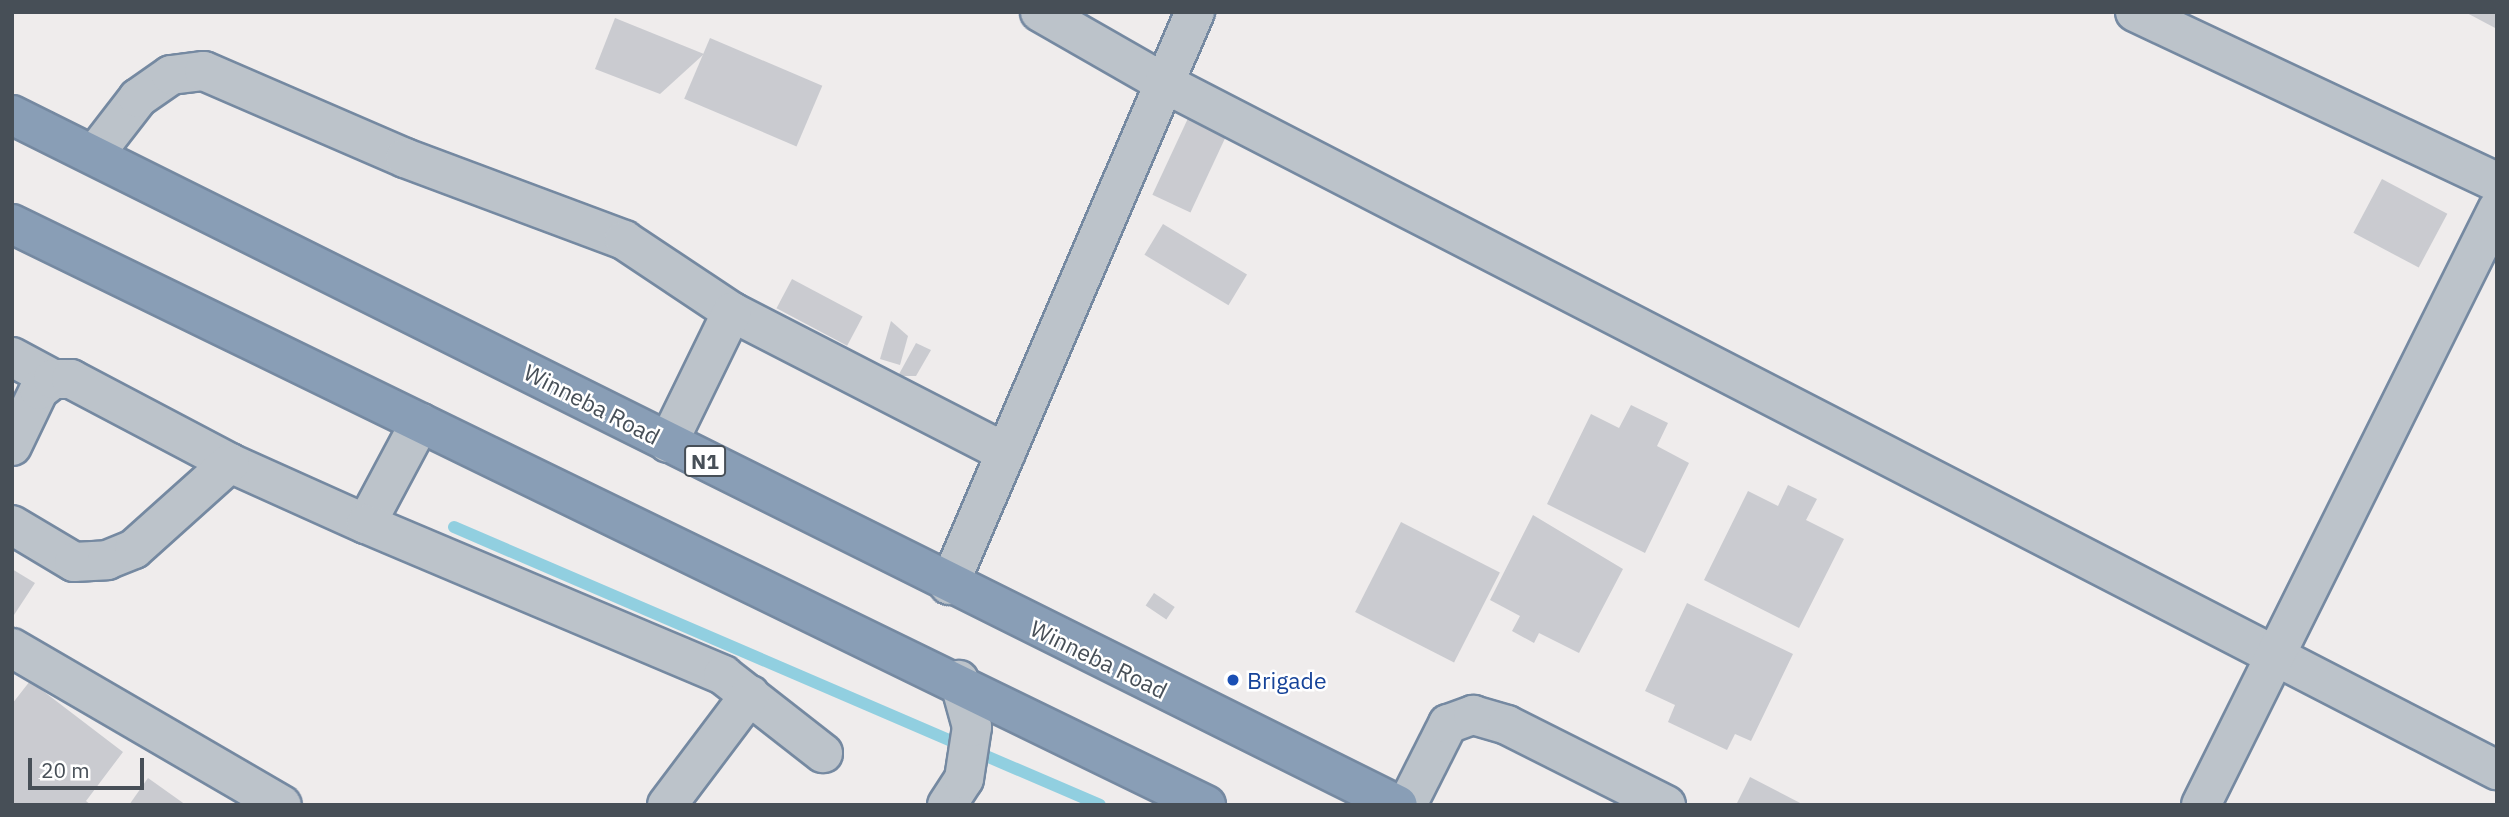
<!DOCTYPE html>
<style>
body{margin:0}
#map{position:relative;width:2509px;height:817px;overflow:hidden;background:#efecec;font-family:"IBM Plex Sans",sans-serif}
div>[style]{position:absolute}
[style*='--x']{left:calc(var(--x)*1px);top:calc(var(--y)*1px);width:calc(var(--w)*1px);rotate:calc(var(--a)*1deg)}
.stream>*{height:12px;margin:-6px;padding:0 6px;transform-origin:6px;border-radius:6px;background:#91cfe0}
.building>*{inset:0;background:#cacbd0;transform-origin:0 0}
.roads{filter:drop-shadow(2px 0 #7589a1) drop-shadow(-2px 0 #7589a1) drop-shadow(0 2px #7589a1) drop-shadow(0 -2px #7589a1)}
.minor>*{height:38px;margin:-19px;padding:0 19px;transform-origin:19px;border-radius:19px;background:#bcc3ca}
.highway>*{height:38px;margin:-19px;padding:0 19px;transform-origin:19px;border-radius:19px;background:#899eb6}
.dots>*{width:19px;height:19px;translate:-50% -50%;box-sizing:border-box;border:4px solid #fff;border-radius:50%}
span{translate:-50% -50%;white-space:nowrap;text-align:center;line-height:1.15;-webkit-text-stroke:5px #fff;paint-order:stroke}
.shield-label span{padding:2px 5px;background:#fff;border:2px solid;border-radius:5px;-webkit-text-stroke-width:0}
.shield-label{font-size:21px;color:#474f57;font-weight:700}
.street-label{font-size:23px;color:#474f57}
.transit-label{font-size:23px;color:#164399}
.left{translate:0 -50%;text-align:left}
.frame{position:absolute;inset:0;border:14px solid #474f57;pointer-events:none}
.scale{position:absolute;left:28px;top:758px;width:116px;height:32px;box-sizing:border-box;border:4px solid #474f57;border-top:0;padding-left:9px;font-size:21px;line-height:24px;white-space:nowrap;color:#474f57;-webkit-text-stroke:5px #fff;paint-order:stroke}
</style>
<div id="map">
<div class="stream">
<i style="--x:454;--y:527;--w:703;--a:23.28"></i>
</div>
<div class="building">
<i style="clip-path:polygon(2465px 12px,2497px 12px,2497px 29px)"></i>
<i style="clip-path:polygon(615px 18px,704px 54px,660px 94px,595px 69px)"></i>
<i style="left:710px;top:38px;width:122px;height:66px;rotate:23deg"></i>
<i style="left:1190px;top:114px;width:42px;height:89px;rotate:25deg"></i>
<i style="left:2382px;top:179px;width:74px;height:61px;rotate:28deg"></i>
<i style="left:1163px;top:224px;width:98px;height:36px;rotate:31deg"></i>
<i style="left:792px;top:279px;width:80px;height:33px;rotate:28deg"></i>
<i style="clip-path:polygon(891px 321px,908px 336px,900px 365px,880px 359px)"></i>
<i style="clip-path:polygon(916px 343px,931px 350px,916px 376px,898px 376px)"></i>
<i style="clip-path:polygon(1631px 405px,1668px 423px,1657px 446px,1689px 463px,1645px 553px,1547px 504px,1591px 414px,1619px 428px)"></i>
<i style="clip-path:polygon(1788px 485px,1817px 499px,1806px 520px,1844px 539px,1799px 628px,1704px 580px,1748px 491px,1778px 506px)"></i>
<i style="clip-path:polygon(1533px 515px,1623px 569px,1579px 653px,1539px 633px,1534px 643px,1512px 631px,1520px 616px,1490px 600px)"></i>
<i style="left:1401px;top:522px;width:111px;height:101px;rotate:27deg"></i>
<i style="clip-path:polygon(12px 569px,35px 583px,12px 618px)"></i>
<i style="left:1154px;top:593px;width:25px;height:15px;rotate:34deg"></i>
<i style="clip-path:polygon(1687px 603px,1793px 654px,1751px 741px,1735px 734px,1727px 750px,1668px 722px,1675px 705px,1645px 691px)"></i>
<i style="clip-path:polygon(30px 681px,123px 752px,86px 801px,91px 805px,12px 805px,12px 704px)"></i>
<i style="clip-path:polygon(1750px 777px,1804px 805px,1736px 805px)"></i>
<i style="clip-path:polygon(148px 778px,186px 805px,129px 805px)"></i>
</div>
<div class="roads">
<div class="minor">
<i style="--x:1040;--y:12;--w:143;--a:29.8"></i>
<i style="--x:1164;--y:83;--w:1500;--a:27.27"></i>
<i style="--x:2135;--y:12;--w:400;--a:25.2"></i>
<i style="--x:94;--y:155;--w:72;--a:-52.3"></i>
<i style="--x:138;--y:98;--w:40;--a:-34.9"></i>
<i style="--x:171;--y:75;--w:33;--a:-7"></i>
<i style="--x:204;--y:71;--w:219;--a:23.4"></i>
<i style="--x:405;--y:158;--w:234;--a:20.5"></i>
<i style="--x:624;--y:240;--w:130;--a:33.7"></i>
<i style="--x:732;--y:312;--w:308;--a:27.2"></i>
<i style="--x:12;--y:357;--w:47;--a:28.2"></i>
<i style="--x:668;--y:443;--w:146;--a:-64"></i>
<i style="--x:12;--y:446;--w:62;--a:-64.3"></i>
<i style="--x:39;--y:390;--w:18;--a:-38"></i>
<i style="--x:53;--y:379;--w:18;--a:0"></i>
<i style="--x:71;--y:379;--w:180;--a:27.8"></i>
<i style="--x:230;--y:463;--w:149;--a:24.2"></i>
<i style="--x:366;--y:524;--w:115;--a:-61.9"></i>
<i style="--x:366;--y:524;--w:388;--a:22.9"></i>
<i style="--x:723;--y:675;--w:127;--a:38"></i>
<i style="--x:12;--y:525;--w:72;--a:30.8"></i>
<i style="--x:74;--y:562;--w:33;--a:-3"></i>
<i style="--x:107;--y:560;--w:29;--a:-22"></i>
<i style="--x:134;--y:549;--w:129;--a:-41.9"></i>
<i style="--x:949;--y:585;--w:624;--a:-66.77"></i>
<i style="--x:12;--y:648;--w:312;--a:30.2"></i>
<i style="--x:667;--y:805;--w:138;--a:-53"></i>
<i style="--x:947;--y:805;--w:31;--a:-57"></i>
<i style="--x:964;--y:779;--w:53;--a:-81.3"></i>
<i style="--x:972;--y:727;--w:49;--a:-105.5"></i>
<i style="--x:1407;--y:805;--w:91;--a:-63.2"></i>
<i style="--x:1448;--y:724;--w:27;--a:-20"></i>
<i style="--x:1473;--y:715;--w:35;--a:16"></i>
<i style="--x:1507;--y:725;--w:178;--a:26.7"></i>
<i style="--x:2201;--y:805;--w:665;--a:-63.55"></i>
</div>
<div class="highway">
<i style="--x:12;--y:115;--w:1548;--a:26.47"></i>
<i style="--x:12;--y:224;--w:1328;--a:25.95"></i>
</div>
</div>
<div class="dots">
<i style="left:1233px;top:680px;background:#1a4fb4"></i>
</div>
<div class="shield-label">
<span style="left:705px;top:461px">N1</span>
</div>
<div class="street-label">
<span style="left:592px;top:404px;rotate:27deg">Winneba Road</span>
<span style="left:1099px;top:659px;rotate:26deg">Winneba Road</span>
</div>
<div class="transit-label">
<span class="left" style="left:1247px;top:680px">Brigade</span>
</div>
<div class="frame"></div>
<div class="scale">20 m</div>
</div>
